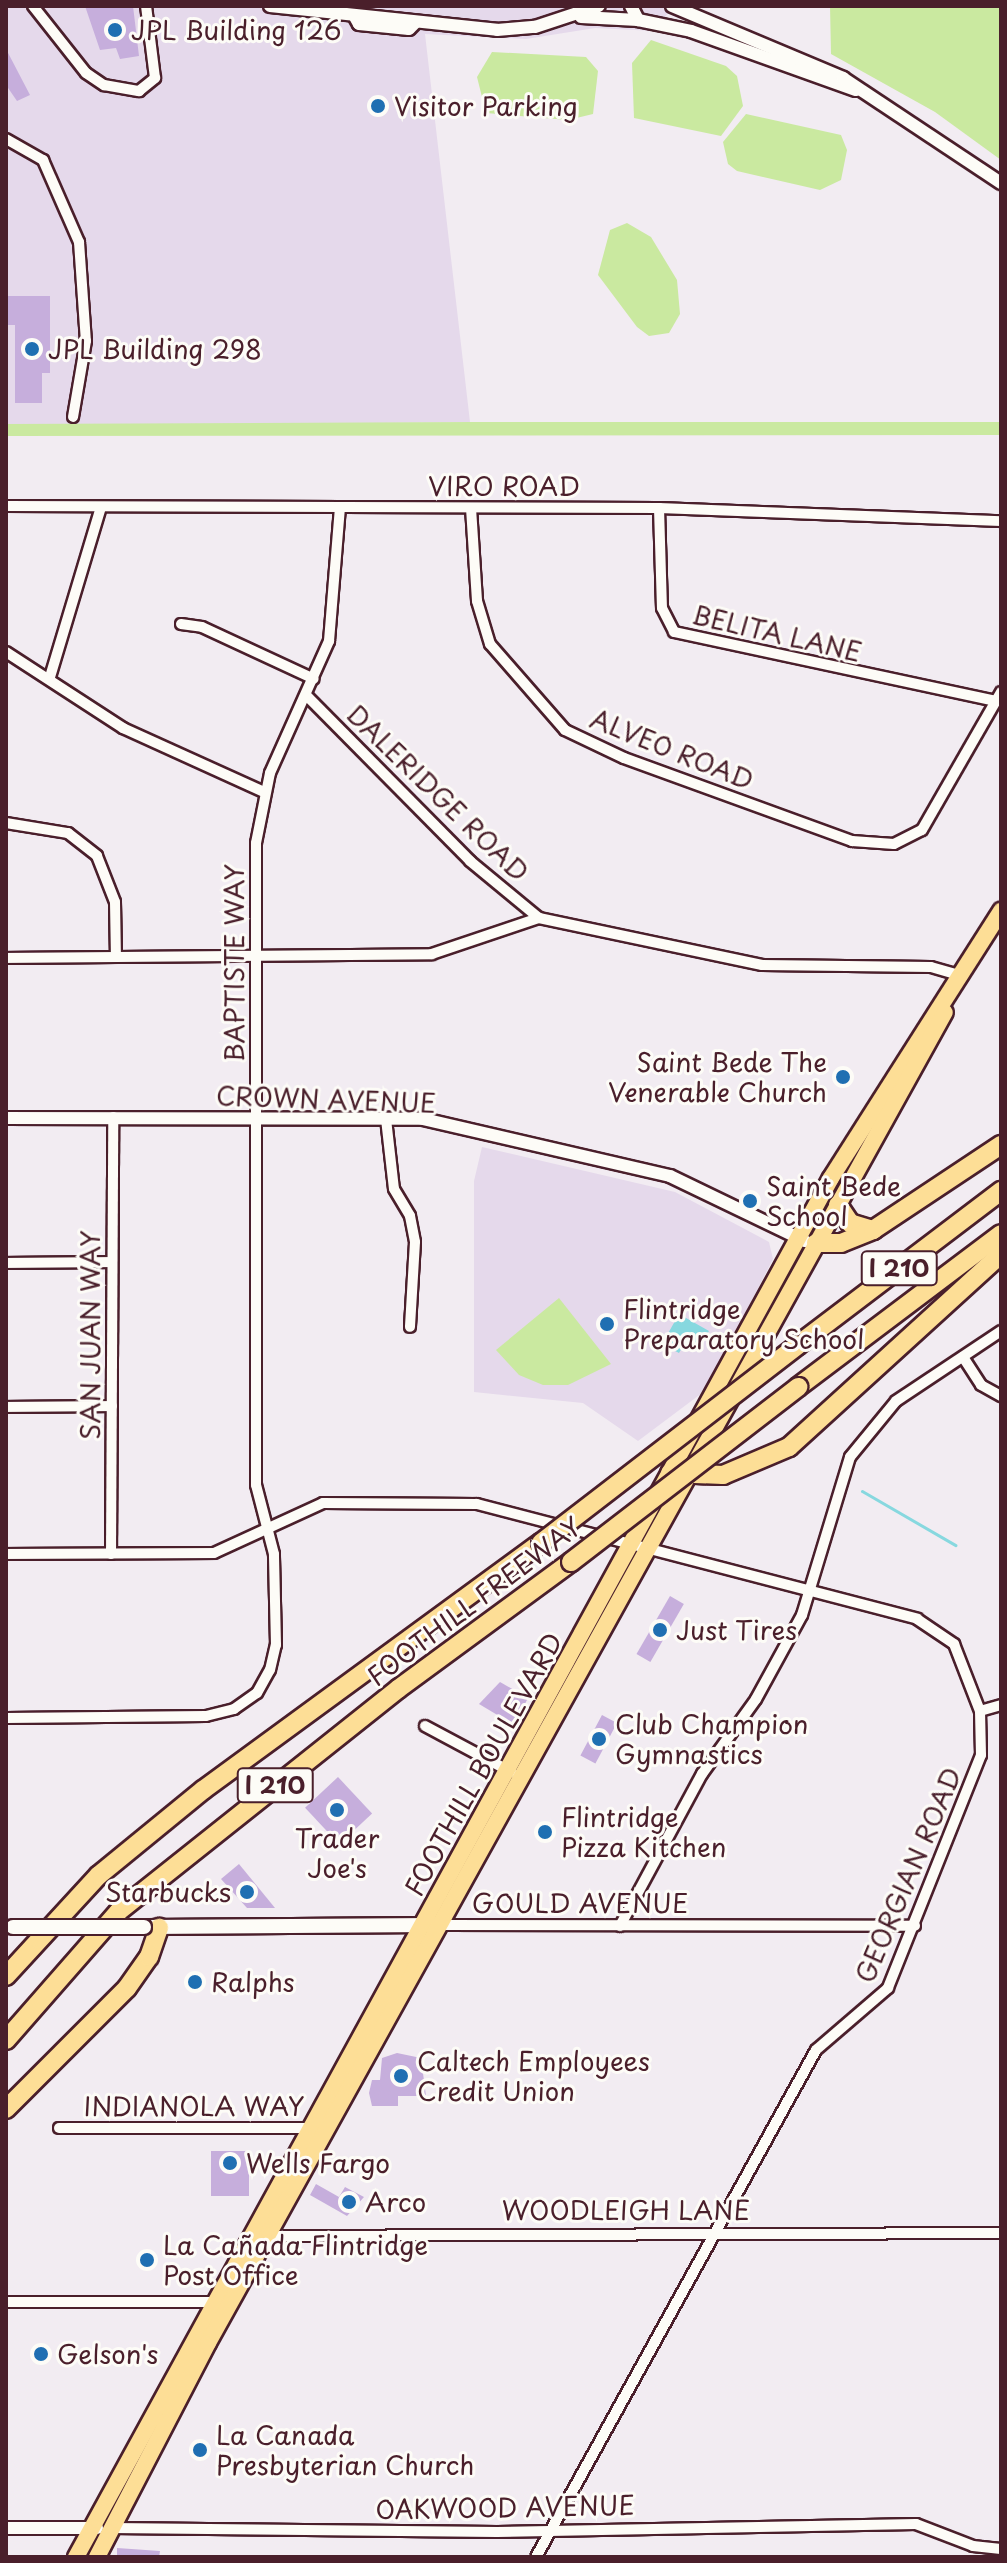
<!DOCTYPE html>
<meta charset="utf-8">
<style>
body{margin:0}
#map{position:relative;width:1007px;height:2563px;overflow:hidden;background:#f2ecf2;font-family:"Playpen Sans",sans-serif}
div>[style]{position:absolute}
[style*='--x']{left:calc(var(--x)*1px);top:calc(var(--y)*1px);width:calc(var(--w)*1px);rotate:calc(var(--a)*1deg)}
.built>*{inset:0;background:#e5d9eb}
.green>*{inset:0;background:#cae9a0}
.water>*{inset:0;background:#87d8df}
.stream>*{height:3px;margin:-1.5px;padding:0 1.5px;transform-origin:1.5px;border-radius:1.5px;background:#87d8df}
.building>*{inset:0;background:#c6aedc;transform-origin:0 0}
.roads{filter:drop-shadow(2px 0 #4a1f2b) drop-shadow(-2px 0 #4a1f2b) drop-shadow(0 2px #4a1f2b) drop-shadow(0 -2px #4a1f2b)}
.minor>*{height:10px;margin:-5px;padding:0 5px;transform-origin:5px;border-radius:5px;background:#fdfcf7}
.tertiary>*{height:12px;margin:-6px;padding:0 6px;transform-origin:6px;border-radius:6px;background:#fdfcf7}
.secondary>*{height:14px;margin:-7px;padding:0 7px;transform-origin:7px;border-radius:7px;background:#fdfcf7}
.primary>*{height:16px;margin:-8px;padding:0 8px;transform-origin:8px;border-radius:8px;background:#fdde96}
.motorway>*{height:18px;margin:-9px;padding:0 9px;transform-origin:9px;border-radius:9px;background:#fdde96}
.bridges{filter:drop-shadow(2px 0 #4a1f2b) drop-shadow(-2px 0 #4a1f2b) drop-shadow(0 2px #4a1f2b) drop-shadow(0 -2px #4a1f2b)}
.secondary-bridge>*{height:14px;margin:-7px;padding:0 7px;transform-origin:7px;border-radius:7px;background:#fdfcf7}
.motorway-bridge>*{height:18px;margin:-9px;padding:0 9px;transform-origin:9px;border-radius:9px;background:#fdde96}
.dots>*{width:22px;height:22px;translate:-50% -50%;box-sizing:border-box;border:4px solid #fdfcf7;border-radius:50%}
span{translate:-50% -50%;white-space:nowrap;text-align:center;line-height:1.15;-webkit-text-stroke:6px #fdfcf7;paint-order:stroke}
.shield-label span{padding:2px 6px;background:#fdfcf7;border:2px solid;border-radius:6px;-webkit-text-stroke-width:0}
.shield-label{font-size:24px;color:#4a1f2b;font-weight:700}
.poi-label{font-size:26px;color:#4a1f2b}
.left{translate:0 -50%;text-align:left}
.right{translate:-100% -50%;text-align:right}
.street-label{font-size:26px;color:#4a1f2b}
.frame{position:absolute;inset:0;border:8px solid #4a1f2b;pointer-events:none}
</style>
<div id="map">
<div class="built">
<i style="clip-path:polygon(6px 6px,673px 6px,655px 31px,595px 28px,526px 39px,425px 34px,470px 422px,213px 425px,6px 424px)"></i>
<i style="clip-path:polygon(482px 1147px,675px 1192px,769px 1242px,773px 1259px,706px 1390px,638px 1441px,583px 1403px,474px 1392px,474px 1181px)"></i>
</div>
<div class="green">
<i style="clip-path:polygon(830px 6px,1001px 6px,1001px 160px,935px 112px,831px 54px)"></i>
<i style="clip-path:polygon(651px 40px,726px 66px,737px 76px,743px 106px,721px 136px,634px 118px,632px 63px)"></i>
<i style="clip-path:polygon(492px 52px,586px 57px,598px 71px,593px 114px,568px 120px,486px 113px,477px 77px)"></i>
<i style="clip-path:polygon(746px 114px,841px 135px,847px 150px,841px 180px,820px 190px,737px 171px,728px 164px,723px 142px)"></i>
<i style="clip-path:polygon(627px 223px,651px 237px,677px 280px,680px 314px,669px 333px,649px 336px,637px 327px,598px 275px,610px 230px)"></i>
<i style="clip-path:polygon(470px 422px,1001px 422px,1001px 435px,6px 436px,6px 424px)"></i>
<i style="clip-path:polygon(559px 1298px,611px 1364px,568px 1385px,543px 1385px,519px 1375px,496px 1350px)"></i>
</div>
<div class="water">
<i style="clip-path:polygon(679px 1314px,709px 1331px,700px 1346px,687px 1339px,679px 1353px,662px 1344px)"></i>
</div>
<div class="stream">
<i style="--x:862;--y:1491;--w:108;--a:30.1"></i>
</div>
<div class="building">
<i style="clip-path:polygon(85px 6px,133px 6px,139px 56px,120px 59px,116px 48px,100px 50px)"></i>
<i style="clip-path:polygon(6px 49px,30px 95px,17px 101px,6px 85px)"></i>
<i style="clip-path:polygon(6px 296px,50px 296px,50px 373px,42px 373px,42px 403px,15px 403px,15px 325px,6px 325px)"></i>
<i style="left:670px;top:1596px;width:16px;height:67px;rotate:30deg"></i>
<i style="clip-path:polygon(500px 1682px,528px 1698px,514px 1725px,479px 1704px)"></i>
<i style="left:602px;top:1715px;width:17px;height:46px;rotate:28deg"></i>
<i style="left:338px;top:1777px;width:50px;height:45px;rotate:47deg"></i>
<i style="clip-path:polygon(239px 1864px,275px 1908px,247px 1908px,221px 1879px)"></i>
<i style="clip-path:polygon(397px 2053px,421px 2058px,426px 2096px,398px 2096px,398px 2106px,372px 2106px,369px 2093px,372px 2080px,380px 2080px,382px 2058px)"></i>
<i style="left:211px;top:2151px;width:38px;height:45px"></i>
<i style="clip-path:polygon(316px 2184px,339px 2197px,345px 2187px,364px 2197px,347px 2216px,310px 2195px)"></i>
<i style="clip-path:polygon(117px 2548px,160px 2551px,159px 2557px,117px 2557px)"></i>
</div>
<div class="roads">
<div class="minor">
<i style="--x:33;--y:6;--w:85;--a:51.7"></i>
<i style="--x:86;--y:73;--w:22;--a:34"></i>
<i style="--x:104;--y:85;--w:36;--a:10"></i>
<i style="--x:139;--y:91;--w:21;--a:-39"></i>
<i style="--x:155;--y:78;--w:73;--a:-97.1"></i>
<i style="--x:6;--y:139;--w:43;--a:29.6"></i>
<i style="--x:43;--y:160;--w:90;--a:66.3"></i>
<i style="--x:79;--y:242;--w:99;--a:86"></i>
<i style="--x:86;--y:341;--w:77;--a:99.7"></i>
<i style="--x:6;--y:506;--w:653;--a:0.18"></i>
<i style="--x:659;--y:508;--w:342;--a:2.2"></i>
<i style="--x:471;--y:508;--w:93;--a:86.3"></i>
<i style="--x:477;--y:601;--w:45;--a:73.2"></i>
<i style="--x:490;--y:644;--w:114;--a:48.9"></i>
<i style="--x:565;--y:730;--w:65;--a:25.4"></i>
<i style="--x:624;--y:758;--w:243;--a:20"></i>
<i style="--x:852;--y:841;--w:42;--a:4.1"></i>
<i style="--x:894;--y:844;--w:31;--a:-27"></i>
<i style="--x:922;--y:830;--w:159;--a:-60.2"></i>
<i style="--x:659;--y:508;--w:100;--a:88.3"></i>
<i style="--x:662;--y:608;--w:27;--a:63"></i>
<i style="--x:674;--y:632;--w:329;--a:12.1"></i>
<i style="--x:181;--y:624;--w:21;--a:8"></i>
<i style="--x:202;--y:627;--w:123;--a:24.9"></i>
<i style="--x:6;--y:652;--w:140;--a:33"></i>
<i style="--x:123;--y:728;--w:155;--a:24.4"></i>
<i style="--x:50;--y:677;--w:177;--a:-73.3"></i>
<i style="--x:307;--y:696;--w:232;--a:45.3"></i>
<i style="--x:470;--y:861;--w:89;--a:39.6"></i>
<i style="--x:539;--y:918;--w:228;--a:11.9"></i>
<i style="--x:762;--y:965;--w:169;--a:0.7"></i>
<i style="--x:931;--y:967;--w:33;--a:16"></i>
<i style="--x:6;--y:823;--w:63;--a:9.2"></i>
<i style="--x:68;--y:833;--w:37;--a:38"></i>
<i style="--x:97;--y:856;--w:49;--a:68.6"></i>
<i style="--x:115;--y:902;--w:55;--a:89"></i>
<i style="--x:6;--y:958;--w:426;--a:-0.5"></i>
<i style="--x:432;--y:954;--w:113;--a:-18.6"></i>
<i style="--x:386;--y:1119;--w:70;--a:83.5"></i>
<i style="--x:394;--y:1189;--w:31;--a:59"></i>
<i style="--x:410;--y:1216;--w:26;--a:79"></i>
<i style="--x:415;--y:1242;--w:85;--a:93.4"></i>
<i style="--x:6;--y:1263;--w:106;--a:-0.5"></i>
<i style="--x:963;--y:1357;--w:33;--a:57"></i>
<i style="--x:981;--y:1385;--w:23;--a:29"></i>
<i style="--x:6;--y:1407;--w:106;--a:-0.5"></i>
<i style="--x:6;--y:1554;--w:208;--a:-0.3"></i>
<i style="--x:214;--y:1553;--w:120;--a:-24.6"></i>
<i style="--x:323;--y:1503;--w:154;--a:0.4"></i>
<i style="--x:477;--y:1504;--w:455;--a:14.6"></i>
<i style="--x:917;--y:1619;--w:45;--a:34"></i>
<i style="--x:954;--y:1644;--w:72;--a:68.8"></i>
<i style="--x:980;--y:1711;--w:44;--a:88.7"></i>
<i style="--x:981;--y:1755;--w:251;--a:111.8"></i>
<i style="--x:888;--y:1988;--w:95;--a:139.3"></i>
<i style="--x:816;--y:2050;--w:579;--a:118.91"></i>
<i style="--x:111;--y:1554;--w:437;--a:-89.7"></i>
<i style="--x:980;--y:1711;--w:22;--a:-16"></i>
<i style="--x:6;--y:1718;--w:200;--a:-0.6"></i>
<i style="--x:206;--y:1716;--w:29;--a:-14"></i>
<i style="--x:234;--y:1709;--w:28;--a:-35"></i>
<i style="--x:257;--y:1693;--w:26;--a:-61"></i>
<i style="--x:270;--y:1670;--w:26;--a:-77"></i>
<i style="--x:276;--y:1645;--w:91;--a:-91.3"></i>
<i style="--x:274;--y:1554;--w:71;--a:-104.6"></i>
<i style="--x:256;--y:1485;--w:642;--a:-90"></i>
<i style="--x:256;--y:843;--w:71;--a:-78.7"></i>
<i style="--x:270;--y:773;--w:145;--a:-65.9"></i>
<i style="--x:329;--y:641;--w:134;--a:-85.3"></i>
<i style="--x:425;--y:1726;--w:98;--a:28.1"></i>
<i style="--x:440;--y:1925;--w:475;--a:0.1"></i>
<i style="--x:620;--y:1926;--w:173;--a:-61.7"></i>
<i style="--x:702;--y:1774;--w:92;--a:-54.2"></i>
<i style="--x:756;--y:1699;--w:96;--a:-61.3"></i>
<i style="--x:802;--y:1615;--w:165;--a:-73.1"></i>
<i style="--x:850;--y:1457;--w:72;--a:-50.6"></i>
<i style="--x:896;--y:1401;--w:126;--a:-33.7"></i>
<i style="--x:59;--y:2128;--w:256;--a:0"></i>
<i style="--x:263;--y:2236;--w:738;--a:-0.23"></i>
<i style="--x:6;--y:2302;--w:214;--a:0"></i>
<i style="--x:112;--y:2528;--w:385;--a:0.6"></i>
<i style="--x:497;--y:2532;--w:419;--a:-1.1"></i>
<i style="--x:916;--y:2524;--w:61;--a:21.1"></i>
<i style="--x:973;--y:2546;--w:28;--a:6"></i>
</div>
<div class="tertiary">
<i style="--x:270;--y:6;--w:228;--a:6"></i>
<i style="--x:497;--y:30;--w:38;--a:-5"></i>
<i style="--x:535;--y:27;--w:67;--a:-18.2"></i>
<i style="--x:631;--y:6;--w:16;--a:63"></i>
<i style="--x:638;--y:20;--w:54;--a:11.7"></i>
<i style="--x:691;--y:31;--w:175;--a:19.7"></i>
<i style="--x:672;--y:6;--w:186;--a:22.8"></i>
<i style="--x:843;--y:78;--w:190;--a:33.6"></i>
<i style="--x:354;--y:15;--w:10;--a:61"></i>
<i style="--x:359;--y:24;--w:50;--a:5.7"></i>
<i style="--x:409;--y:29;--w:8;--a:-45"></i>
<i style="--x:581;--y:17;--w:57;--a:3"></i>
<i style="--x:6;--y:1118;--w:417;--a:0.1"></i>
<i style="--x:423;--y:1119;--w:253;--a:13"></i>
<i style="--x:670;--y:1176;--w:150;--a:25.7"></i>
<i style="--x:6;--y:2528;--w:91;--a:0"></i>
</div>
<div class="secondary">
<i style="--x:149;--y:1927;--w:283;--a:-0.4"></i>
</div>
<div class="primary">
<i style="--x:76;--y:2557;--w:1572;--a:-61.3"></i>
<i style="--x:831;--y:1178;--w:317;--a:-57.5"></i>
<i style="--x:97;--y:2557;--w:241;--a:-62.6"></i>
<i style="--x:208;--y:2343;--w:1521;--a:-61.03"></i>
</div>
<div class="motorway">
<i style="--x:838;--y:1205;--w:22;--a:56"></i>
<i style="--x:850;--y:1223;--w:24;--a:17"></i>
<i style="--x:816;--y:1243;--w:25;--a:0"></i>
<i style="--x:841;--y:1243;--w:35;--a:-22"></i>
<i style="--x:873;--y:1230;--w:154;--a:-33.6"></i>
<i style="--x:798;--y:1345;--w:255;--a:-37.2"></i>
<i style="--x:798;--y:1387;--w:254;--a:-37"></i>
<i style="--x:670;--y:1473;--w:53;--a:2.2"></i>
<i style="--x:723;--y:1475;--w:72;--a:-23"></i>
<i style="--x:789;--y:1447;--w:287;--a:-42.3"></i>
<i style="--x:6;--y:1976;--w:137;--a:-47.4"></i>
<i style="--x:99;--y:1875;--w:134;--a:-39.3"></i>
<i style="--x:203;--y:1790;--w:419;--a:-36.2"></i>
<i style="--x:6;--y:2040;--w:171;--a:-48.8"></i>
<i style="--x:119;--y:1911;--w:357;--a:-38.5"></i>
<i style="--x:398;--y:1689;--w:215;--a:-36.3"></i>
<i style="--x:6;--y:2109;--w:171;--a:-45"></i>
<i style="--x:127;--y:1988;--w:38;--a:-55"></i>
<i style="--x:149;--y:1957;--w:31;--a:-71"></i>
</div>
</div>
<div class="bridges">
<div class="secondary-bridge">
<i style="--x:13;--y:1927;--w:131;--a:0"></i>
</div>
<div class="motorway-bridge">
<i style="--x:541;--y:1543;--w:324;--a:-37.6"></i>
<i style="--x:571;--y:1562;--w:287;--a:-37.6"></i>
</div>
</div>
<div class="dots">
<i style="left:115px;top:30px;background:#1f6fb2"></i>
<i style="left:378px;top:106px;background:#1f6fb2"></i>
<i style="left:32px;top:349px;background:#1f6fb2"></i>
<i style="left:843px;top:1077px;background:#1f6fb2"></i>
<i style="left:750px;top:1201px;background:#1f6fb2"></i>
<i style="left:607px;top:1324px;background:#1f6fb2"></i>
<i style="left:660px;top:1630px;background:#1f6fb2"></i>
<i style="left:599px;top:1739px;background:#1f6fb2"></i>
<i style="left:337px;top:1810px;background:#1f6fb2"></i>
<i style="left:545px;top:1832px;background:#1f6fb2"></i>
<i style="left:247px;top:1892px;background:#1f6fb2"></i>
<i style="left:195px;top:1982px;background:#1f6fb2"></i>
<i style="left:401px;top:2076px;background:#1f6fb2"></i>
<i style="left:230px;top:2163px;background:#1f6fb2"></i>
<i style="left:349px;top:2202px;background:#1f6fb2"></i>
<i style="left:147px;top:2260px;background:#1f6fb2"></i>
<i style="left:41px;top:2354px;background:#1f6fb2"></i>
<i style="left:200px;top:2450px;background:#1f6fb2"></i>
</div>
<div class="shield-label">
<span style="left:899px;top:1268px">I 210</span>
<span style="left:275px;top:1785px">I 210</span>
</div>
<div class="poi-label">
<span class="left" style="left:131px;top:30px">JPL Building 126</span>
<span class="left" style="left:394px;top:106px">Visitor Parking</span>
<span class="left" style="left:48px;top:349px">JPL Building 298</span>
<span class="right" style="left:827px;top:1077px">Saint Bede The<br>Venerable Church</span>
<span class="left" style="left:766px;top:1201px">Saint Bede<br>School</span>
<span class="left" style="left:623px;top:1324px">Flintridge<br>Preparatory School</span>
<span class="left" style="left:676px;top:1630px">Just Tires</span>
<span class="left" style="left:615px;top:1739px">Club Champion<br>Gymnastics</span>
<span class="left" style="left:561px;top:1832px">Flintridge<br>Pizza Kitchen</span>
<span style="left:337px;top:1853px">Trader<br>Joe's</span>
<span class="right" style="left:231px;top:1892px">Starbucks</span>
<span class="left" style="left:211px;top:1982px">Ralphs</span>
<span class="left" style="left:417px;top:2076px">Caltech Employees<br>Credit Union</span>
<span class="left" style="left:246px;top:2163px">Wells Fargo</span>
<span class="left" style="left:365px;top:2202px">Arco</span>
<span class="left" style="left:163px;top:2260px">La Cañada Flintridge<br>Post Office</span>
<span class="left" style="left:57px;top:2354px">Gelson's</span>
<span class="left" style="left:216px;top:2450px">La Canada<br>Presbyterian Church</span>
</div>
<div class="street-label">
<span style="left:504px;top:486px">VIRO ROAD</span>
<span style="left:777px;top:633px;rotate:13deg">BELITA LANE</span>
<span style="left:672px;top:749px;rotate:22deg">ALVEO ROAD</span>
<span style="left:438px;top:793px;rotate:44deg">DALERIDGE ROAD</span>
<span style="left:234px;top:963px;rotate:-90deg">BAPTISTE WAY</span>
<span style="left:326px;top:1099px;rotate:2deg">CROWN AVENUE</span>
<span style="left:90px;top:1335px;rotate:-90deg">SAN JUAN WAY</span>
<span style="left:474px;top:1601px;rotate:-37deg">FOOTHILL FREEWAY</span>
<span style="left:483px;top:1764px;rotate:-61deg">FOOTHILL BOULEVARD</span>
<span style="left:908px;top:1875px;rotate:-67deg">GEORGIAN ROAD</span>
<span style="left:580px;top:1903px">GOULD AVENUE</span>
<span style="left:194px;top:2106px">INDIANOLA WAY</span>
<span style="left:626px;top:2210px">WOODLEIGH LANE</span>
<span style="left:505px;top:2507px;rotate:-1deg">OAKWOOD AVENUE</span>
</div>
<div class="frame"></div>
</div>
